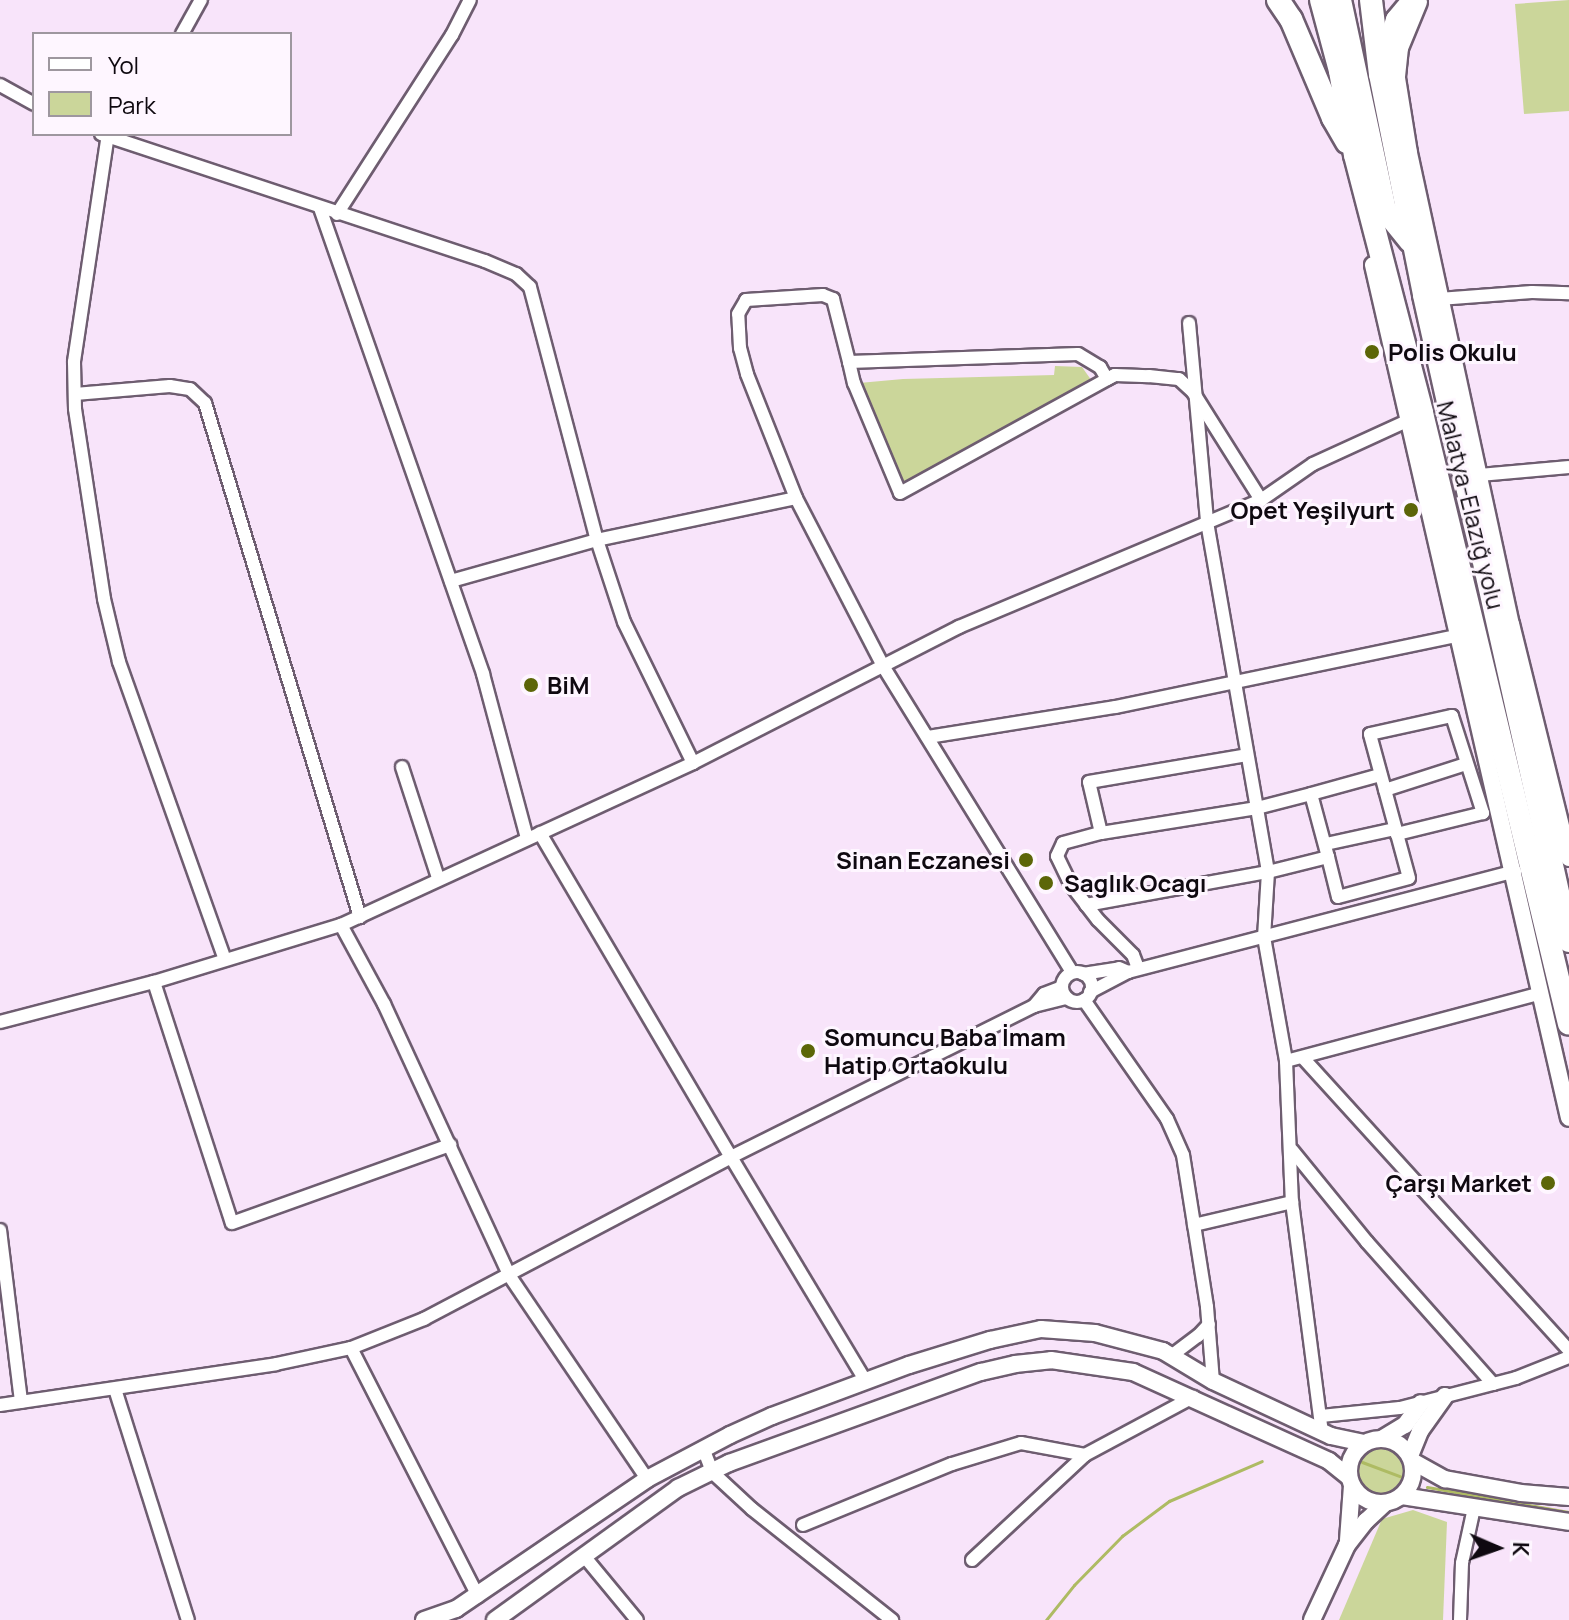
<!DOCTYPE html>
<meta charset="utf-8">
<style>
body{margin:0}
#map{position:relative;width:1569px;height:1620px;overflow:hidden;background:#f8e4fa;font-family:Manrope,sans-serif}
div>[style]{position:absolute}
[style*='--x']{left:calc(var(--x)*1px);top:calc(var(--y)*1px);width:calc(var(--w)*1px);rotate:calc(var(--a)*1deg)}
.green>*{inset:0;background:#cbd69a}
.round{border-radius:50%}
.stream>*{height:3px;margin:-1.5px;padding:0 1.5px;transform-origin:1.5px;border-radius:1.5px;background:#aebb63}
.roads{filter:drop-shadow(2px 0 #6e5d70) drop-shadow(-2px 0 #6e5d70) drop-shadow(0 2px #6e5d70) drop-shadow(0 -2px #6e5d70)}
.street>*{height:12px;margin:-6px;padding:0 6px;transform-origin:6px;border-radius:6px;background:#fff}
.street>.ring{margin:-6px;padding:0;box-sizing:content-box;background:none;border:12px solid #fff;border-radius:50%}
.secondary>*{height:16px;margin:-8px;padding:0 8px;transform-origin:8px;border-radius:8px;background:#fff}
.secondary>.ring{margin:-8px;padding:0;box-sizing:content-box;background:none;border:16px solid #fff;border-radius:50%}
.highway>*{height:22px;margin:-11px;padding:0 11px;transform-origin:11px;border-radius:11px;background:#fff}
.dots>*{width:22px;height:22px;translate:-50% -50%;box-sizing:border-box;border:4px solid #fef6ff;border-radius:50%}
span{translate:-50% -50%;white-space:nowrap;text-align:center;line-height:1.15;-webkit-text-stroke:6px #fef6ff;paint-order:stroke}
.poi-label{font-size:24px;color:#0f0910;font-weight:700}
.left{translate:0 -50%;text-align:left}
.right{translate:-100% -50%;text-align:right}
.street-label{font-size:24px;color:#0f0910}
.legend{position:absolute;left:32px;top:32px;width:260px;height:104px;box-sizing:border-box;background:#fef6ff;border:2px solid #9e979f;margin:0;padding:10px 14px;list-style:none;font-size:24px;color:#0f0910}
.legend li{display:flex;align-items:center;gap:16px;height:40px}
.legend b{width:40px;border:2px solid #9e979f}
.north{position:absolute;left:1457px;top:1508px;width:80px;height:80px;-webkit-text-stroke:6px #fef6ff;paint-order:stroke;rotate:92deg;font-size:22px;font-weight:700;line-height:32px;text-align:center;color:#0f0910}
.north::after{content:'';display:block;margin:auto;width:28px;height:36px;background:#0f0910;clip-path:polygon(50% 0,100% 100%,50% 72%,0 100%)}
</style>
<div id="map">
<div class="green">
<i style="clip-path:polygon(1569px 0,1569px 111px,1524px 114px,1515px 4px)"></i>
<i style="clip-path:polygon(1055px 366px,1082px 367px,1094px 384px,1092px 392px,901px 483px,859px 383px,903px 379px,1054px 375px)"></i>
<i class="round" style="left:1358px;top:1446px;width:48px;height:48px"></i>
<i style="clip-path:polygon(1413px 1510px,1447px 1522px,1443px 1620px,1339px 1620px,1382px 1519px)"></i>
</div>
<div class="stream">
<i style="--x:1362;--y:1462;--w:43;--a:20.6"></i>
<i style="--x:1427;--y:1487;--w:144;--a:10"></i>
<i style="--x:1046;--y:1620;--w:45;--a:-51.3"></i>
<i style="--x:1074;--y:1585;--w:69;--a:-45.6"></i>
<i style="--x:1122;--y:1536;--w:59;--a:-36.7"></i>
<i style="--x:1169;--y:1501;--w:101;--a:-23.3"></i>
</div>
<div class="roads">
<div class="street">
<i style="--x:182;--y:34;--w:39;--a:-61"></i>
<i style="--x:0;--y:85;--w:39;--a:29"></i>
<i style="--x:101;--y:134;--w:404;--a:18.3"></i>
<i style="--x:485;--y:261;--w:34;--a:23"></i>
<i style="--x:516;--y:274;--w:19;--a:43"></i>
<i style="--x:530;--y:287;--w:262;--a:75.2"></i>
<i style="--x:597;--y:540;--w:86;--a:71.8"></i>
<i style="--x:624;--y:622;--w:157;--a:63.9"></i>
<i style="--x:108;--y:134;--w:231;--a:98.5"></i>
<i style="--x:74;--y:362;--w:47;--a:88.8"></i>
<i style="--x:75;--y:409;--w:192;--a:81.3"></i>
<i style="--x:104;--y:599;--w:65;--a:76.6"></i>
<i style="--x:119;--y:662;--w:315;--a:70.4"></i>
<i style="--x:320;--y:208;--w:494;--a:70.7"></i>
<i style="--x:483;--y:674;--w:170;--a:75"></i>
<i style="--x:337;--y:214;--w:213;--a:-57.3"></i>
<i style="--x:452;--y:35;--w:39;--a:-63"></i>
<i style="--x:1439;--y:299;--w:93;--a:-4.3"></i>
<i style="--x:1532;--y:292;--w:37;--a:2"></i>
<i style="--x:1189;--y:323;--w:200;--a:84.8"></i>
<i style="--x:1207;--y:522;--w:355;--a:80.1"></i>
<i style="--x:1268;--y:872;--w:65;--a:93.5"></i>
<i style="--x:1264;--y:937;--w:126;--a:79.9"></i>
<i style="--x:1286;--y:1061;--w:261;--a:-14.9"></i>
<i style="--x:849;--y:362;--w:22;--a:77"></i>
<i style="--x:854;--y:383;--w:119;--a:67.3"></i>
<i style="--x:900;--y:493;--w:245;--a:-28.8"></i>
<i style="--x:1115;--y:375;--w:34;--a:2"></i>
<i style="--x:1149;--y:376;--w:30;--a:6"></i>
<i style="--x:1179;--y:379;--w:19;--a:43"></i>
<i style="--x:1193;--y:392;--w:128;--a:57.8"></i>
<i style="--x:75;--y:394;--w:95;--a:-4.8"></i>
<i style="--x:170;--y:386;--w:20;--a:9"></i>
<i style="--x:190;--y:389;--w:21;--a:43"></i>
<i style="--x:205;--y:403;--w:537;--a:73.22"></i>
<i style="--x:1480;--y:475;--w:89;--a:-5.1"></i>
<i style="--x:796;--y:498;--w:133;--a:-111.6"></i>
<i style="--x:747;--y:374;--w:27;--a:-105"></i>
<i style="--x:740;--y:348;--w:34;--a:-93"></i>
<i style="--x:738;--y:314;--w:16;--a:-60"></i>
<i style="--x:746;--y:300;--w:77;--a:-3.7"></i>
<i style="--x:823;--y:295;--w:11;--a:22"></i>
<i style="--x:833;--y:299;--w:65;--a:75.7"></i>
<i style="--x:849;--y:362;--w:229;--a:-2"></i>
<i style="--x:1078;--y:354;--w:26;--a:31"></i>
<i style="--x:1100;--y:367;--w:14;--a:60"></i>
<i style="--x:1107;--y:379;--w:9;--a:-27"></i>
<i style="--x:451;--y:581;--w:152;--a:-15.7"></i>
<i style="--x:597;--y:540;--w:203;--a:-11.9"></i>
<i style="--x:796;--y:498;--w:189;--a:62.6"></i>
<i style="--x:883;--y:666;--w:360;--a:58.3"></i>
<i style="--x:928;--y:737;--w:190;--a:-9.1"></i>
<i style="--x:1116;--y:707;--w:348;--a:-11.8"></i>
<i style="--x:402;--y:767;--w:117;--a:72"></i>
<i style="--x:1385;--y:790;--w:85;--a:-17.8"></i>
<i style="--x:540;--y:833;--w:376;--a:59.5"></i>
<i style="--x:731;--y:1157;--w:339;--a:-26.5"></i>
<i style="--x:1101;--y:833;--w:52;--a:-103.2"></i>
<i style="--x:1089;--y:782;--w:160;--a:-9.7"></i>
<i style="--x:1326;--y:844;--w:71;--a:-12.3"></i>
<i style="--x:1328;--y:857;--w:41;--a:76"></i>
<i style="--x:1338;--y:897;--w:73;--a:-15"></i>
<i style="--x:1409;--y:878;--w:149;--a:-105.2"></i>
<i style="--x:1370;--y:734;--w:84;--a:-12.4"></i>
<i style="--x:1452;--y:716;--w:102;--a:72.3"></i>
<i style="--x:1483;--y:813;--w:89;--a:166.3"></i>
<i style="--x:1086;--y:905;--w:185;--a:-10.3"></i>
<i style="--x:1268;--y:872;--w:62;--a:-14"></i>
<i style="--x:1328;--y:857;--w:65;--a:-105.1"></i>
<i style="--x:1311;--y:794;--w:72;--a:-15.4"></i>
<i style="--x:341;--y:925;--w:90;--a:61.4"></i>
<i style="--x:384;--y:1004;--w:298;--a:65.2"></i>
<i style="--x:509;--y:1275;--w:246;--a:55.9"></i>
<i style="--x:1138;--y:968;--w:14;--a:-111"></i>
<i style="--x:1133;--y:955;--w:49;--a:-135"></i>
<i style="--x:1098;--y:920;--w:44;--a:-127.6"></i>
<i style="--x:1071;--y:885;--w:32;--a:-116"></i>
<i style="--x:1057;--y:856;--w:14;--a:-65"></i>
<i style="--x:1063;--y:843;--w:39;--a:-15"></i>
<i style="--x:1101;--y:833;--w:158;--a:-9.1"></i>
<i style="--x:1257;--y:808;--w:56;--a:-14.5"></i>
<i style="--x:1128;--y:972;--w:400;--a:-14.6"></i>
<i class="ring" style="left:1062px;top:972px;width:18px;height:18px"></i>
<i style="--x:1083;--y:974;--w:36;--a:-9"></i>
<i style="--x:1119;--y:968;--w:10;--a:24"></i>
<i style="--x:1128;--y:972;--w:43;--a:152.2"></i>
<i style="--x:154;--y:982;--w:253;--a:72.1"></i>
<i style="--x:232;--y:1223;--w:232;--a:-19.7"></i>
<i style="--x:1062;--y:987;--w:19;--a:159"></i>
<i style="--x:1044;--y:994;--w:16;--a:130"></i>
<i style="--x:1034;--y:1006;--w:34;--a:-14"></i>
<i style="--x:1084;--y:1000;--w:145;--a:55.1"></i>
<i style="--x:1167;--y:1119;--w:39;--a:66"></i>
<i style="--x:1183;--y:1155;--w:154;--a:81"></i>
<i style="--x:1207;--y:1307;--w:74;--a:85.4"></i>
<i style="--x:0;--y:1022;--w:159;--a:-14.6"></i>
<i style="--x:154;--y:982;--w:195;--a:-17"></i>
<i style="--x:341;--y:925;--w:387;--a:-24.7"></i>
<i style="--x:693;--y:763;--w:299;--a:-27.1"></i>
<i style="--x:959;--y:627;--w:328;--a:-22.8"></i>
<i style="--x:1261;--y:500;--w:63;--a:-34.7"></i>
<i style="--x:1313;--y:464;--w:103;--a:-24.6"></i>
<i style="--x:1304;--y:1059;--w:394;--a:47.7"></i>
<i style="--x:1286;--y:1061;--w:141;--a:87.6"></i>
<i style="--x:1292;--y:1202;--w:232;--a:82.6"></i>
<i style="--x:1292;--y:1150;--w:119;--a:50.8"></i>
<i style="--x:1367;--y:1242;--w:190;--a:48.4"></i>
<i style="--x:1194;--y:1225;--w:101;--a:-13.2"></i>
<i style="--x:0;--y:1230;--w:173;--a:83"></i>
<i style="--x:351;--y:1348;--w:279;--a:62.9"></i>
<i style="--x:1171;--y:1356;--w:34;--a:-37"></i>
<i style="--x:1198;--y:1336;--w:16;--a:-47"></i>
<i style="--x:115;--y:1389;--w:242;--a:72.5"></i>
<i style="--x:0;--y:1405;--w:279;--a:-8.4"></i>
<i style="--x:276;--y:1364;--w:77;--a:-12"></i>
<i style="--x:351;--y:1348;--w:79;--a:-21.7"></i>
<i style="--x:424;--y:1319;--w:347;--a:-27.8"></i>
<i style="--x:731;--y:1157;--w:260;--a:59"></i>
<i style="--x:1321;--y:1416;--w:79;--a:-5.8"></i>
<i style="--x:1400;--y:1408;--w:120;--a:-14.5"></i>
<i style="--x:1516;--y:1378;--w:57;--a:-21.6"></i>
<i style="--x:703;--y:1448;--w:26;--a:69"></i>
<i style="--x:712;--y:1472;--w:54;--a:42.8"></i>
<i style="--x:752;--y:1509;--w:179;--a:38.4"></i>
<i style="--x:803;--y:1525;--w:161;--a:-22.3"></i>
<i style="--x:952;--y:1464;--w:72;--a:-16.9"></i>
<i style="--x:1021;--y:1443;--w:65;--a:10.6"></i>
<i style="--x:584;--y:1556;--w:83;--a:50.4"></i>
<i style="--x:972;--y:1560;--w:154;--a:-42.9"></i>
<i style="--x:1085;--y:1455;--w:123;--a:-28.2"></i>
<i style="--x:1460;--y:1620;--w:57;--a:-88"></i>
<i style="--x:1462;--y:1563;--w:56;--a:-77.7"></i>
</div>
<div class="secondary">
<i style="--x:1419;--y:2;--w:50;--a:112.4"></i>
<i style="--x:1400;--y:48;--w:30;--a:96"></i>
<i style="--x:1397;--y:78;--w:76;--a:80.9"></i>
<i style="--x:1409;--y:153;--w:482;--a:77.8"></i>
<i style="--x:1511;--y:624;--w:241;--a:76.1"></i>
<i style="--x:1373;--y:265;--w:875;--a:77.06"></i>
<i style="--x:1383;--y:1438;--w:26;--a:-31"></i>
<i style="--x:1405;--y:1425;--w:27;--a:-54"></i>
<i class="ring" style="left:1349px;top:1439px;width:48px;height:48px"></i>
<i style="--x:1410;--y:1456;--w:27;--a:-68"></i>
<i style="--x:1420;--y:1431;--w:43;--a:-54.5"></i>
<i style="--x:1412;--y:1461;--w:38;--a:29"></i>
<i style="--x:1445;--y:1479;--w:77;--a:10.4"></i>
<i style="--x:1521;--y:1493;--w:48;--a:4.8"></i>
<i style="--x:1402;--y:1496;--w:169;--a:8.8"></i>
<i style="--x:1348;--y:1540;--w:54;--a:-85.8"></i>
<i style="--x:424;--y:1620;--w:34;--a:-19"></i>
<i style="--x:456;--y:1609;--w:231;--a:-34.2"></i>
<i style="--x:647;--y:1479;--w:94;--a:-27.9"></i>
<i style="--x:730;--y:1435;--w:46;--a:-24.3"></i>
<i style="--x:772;--y:1416;--w:146;--a:-20.4"></i>
<i style="--x:909;--y:1365;--w:85;--a:-17.2"></i>
<i style="--x:990;--y:1340;--w:52;--a:-12.2"></i>
<i style="--x:1041;--y:1329;--w:54;--a:4.2"></i>
<i style="--x:1095;--y:1333;--w:70;--a:14.8"></i>
<i style="--x:1163;--y:1351;--w:58;--a:31"></i>
<i style="--x:1213;--y:1381;--w:130;--a:25"></i>
<i style="--x:1331;--y:1436;--w:34;--a:12"></i>
<i style="--x:495;--y:1620;--w:226;--a:-35.8"></i>
<i style="--x:678;--y:1488;--w:57;--a:-26.1"></i>
<i style="--x:729;--y:1463;--w:268;--a:-19.9"></i>
<i style="--x:981;--y:1372;--w:35;--a:-13"></i>
<i style="--x:1015;--y:1364;--w:36;--a:-6"></i>
<i style="--x:1051;--y:1360;--w:83;--a:8.3"></i>
<i style="--x:1133;--y:1372;--w:215;--a:24.4"></i>
<i style="--x:1329;--y:1461;--w:26;--a:39"></i>
<i style="--x:1312;--y:1620;--w:83;--a:-65"></i>
<i style="--x:1347;--y:1545;--w:31;--a:-52"></i>
<i style="--x:1366;--y:1521;--w:26;--a:-43"></i>
</div>
<div class="highway">
<i style="--x:1278;--y:0;--w:23;--a:56"></i>
<i style="--x:1291;--y:19;--w:108;--a:67"></i>
<i style="--x:1333;--y:118;--w:28;--a:60"></i>
<i style="--x:1321;--y:0;--w:73;--a:75"></i>
<i style="--x:1340;--y:71;--w:85;--a:79.9"></i>
<i style="--x:1355;--y:155;--w:267;--a:75.4"></i>
<i style="--x:1422;--y:413;--w:628;--a:76.47"></i>
<i style="--x:1340;--y:0;--w:215;--a:77.9"></i>
<i style="--x:1385;--y:210;--w:40;--a:51"></i>
<i style="--x:1371;--y:0;--w:75;--a:83.1"></i>
<i style="--x:1380;--y:74;--w:225;--a:78.7"></i>
<i style="--x:1424;--y:295;--w:662;--a:77.35"></i>
<i style="--x:1383;--y:65;--w:47;--a:-72.7"></i>
<i style="--x:1397;--y:20;--w:26;--a:-50"></i>
</div>
</div>
<div class="dots">
<i style="left:1372px;top:352px;background:#5c6608"></i>
<i style="left:1411px;top:510px;background:#5c6608"></i>
<i style="left:531px;top:685px;background:#5c6608"></i>
<i style="left:1026px;top:860px;background:#5c6608"></i>
<i style="left:1046px;top:883px;background:#5c6608"></i>
<i style="left:808px;top:1051px;background:#5c6608"></i>
<i style="left:1548px;top:1183px;background:#5c6608"></i>
</div>
<div class="poi-label">
<span class="left" style="left:1388px;top:352px">Polis Okulu</span>
<span class="right" style="left:1395px;top:510px">Opet Yeşilyurt</span>
<span class="left" style="left:547px;top:685px">BiM</span>
<span class="right" style="left:1010px;top:860px">Sinan Eczanesi</span>
<span class="left" style="left:1064px;top:883px">Saglık Ocagı</span>
<span class="left" style="left:824px;top:1051px">Somuncu Baba İmam<br>Hatip Ortaokulu</span>
<span class="right" style="left:1532px;top:1183px">Çarşı Market</span>
</div>
<div class="street-label">
<span style="left:1471px;top:505px;rotate:76deg">Malatya-Elazığ yolu</span>
</div>
<ul class="legend">
<li><b style="height:10px;background:#fff"></b>Yol</li>
<li><b style="height:22px;background:#cbd69a"></b>Park</li>
</ul>
<div class="north">K</div>
</div>
